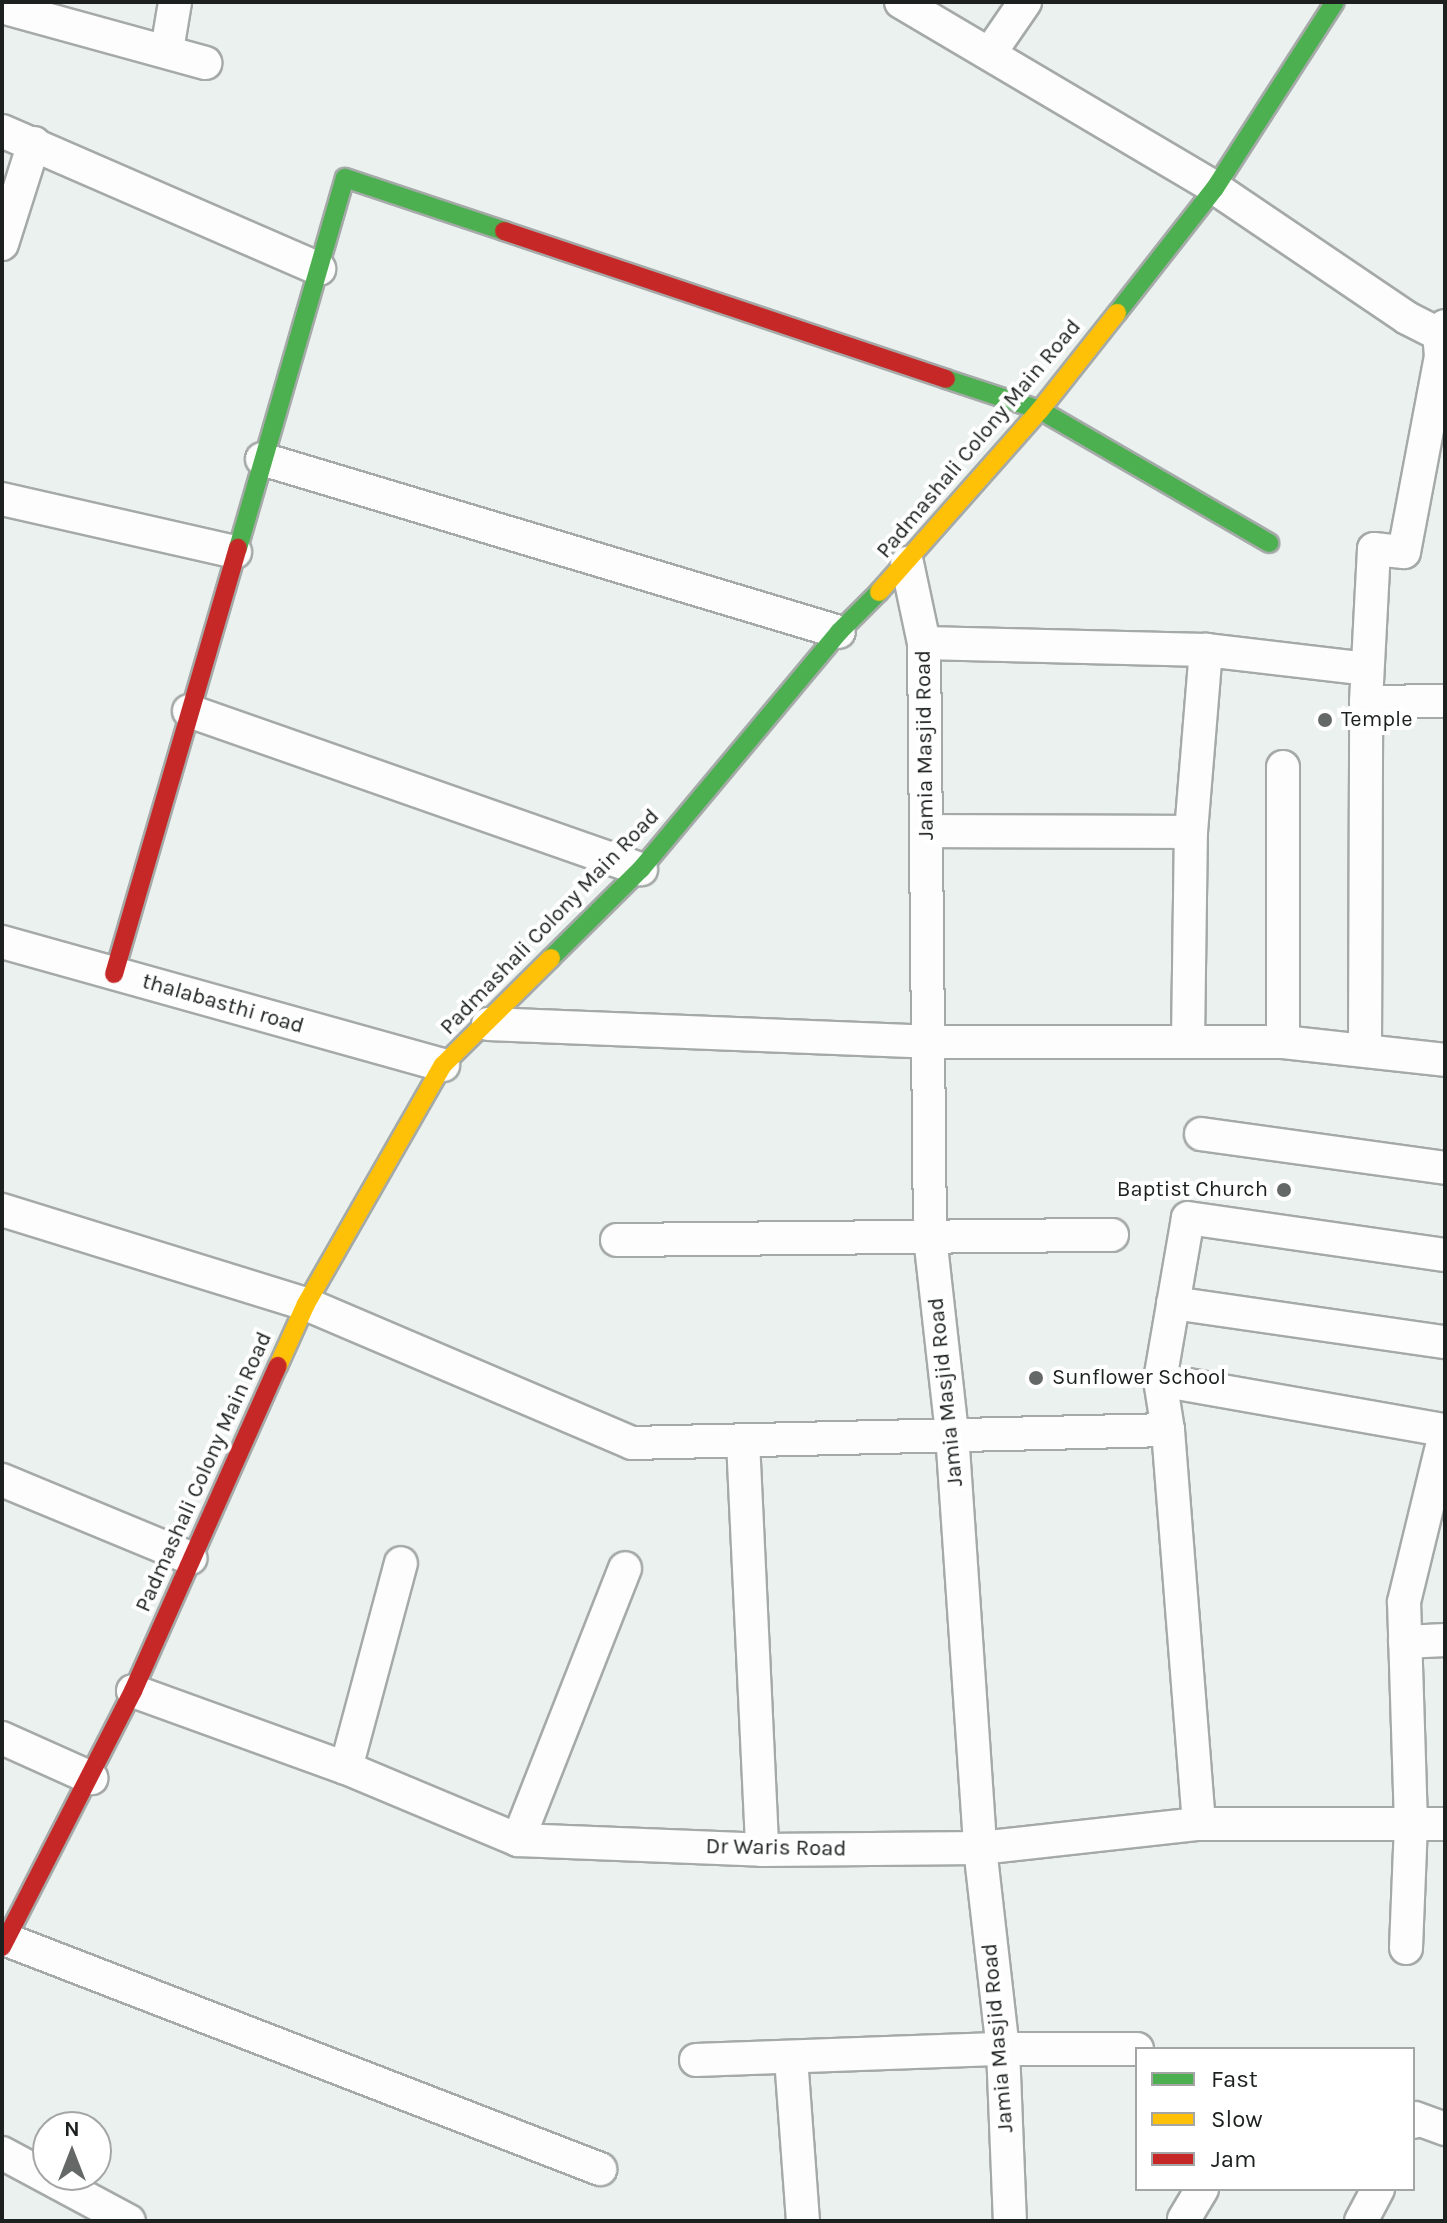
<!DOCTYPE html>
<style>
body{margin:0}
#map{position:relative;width:1447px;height:2223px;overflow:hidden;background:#ebf1ee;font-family:Karla,sans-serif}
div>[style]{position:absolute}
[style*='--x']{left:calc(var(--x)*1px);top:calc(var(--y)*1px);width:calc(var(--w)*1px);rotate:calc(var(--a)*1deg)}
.roads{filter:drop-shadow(2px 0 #a5aaa8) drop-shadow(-2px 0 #a5aaa8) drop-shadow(0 2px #a5aaa8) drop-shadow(0 -2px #a5aaa8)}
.street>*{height:32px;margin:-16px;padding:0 16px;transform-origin:16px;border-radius:16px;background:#fcfdfc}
.fast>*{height:18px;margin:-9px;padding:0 9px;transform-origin:9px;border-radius:9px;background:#4caf50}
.slow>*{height:18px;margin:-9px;padding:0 9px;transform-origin:9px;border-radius:9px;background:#ffc107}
.jam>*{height:18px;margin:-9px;padding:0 9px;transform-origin:9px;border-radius:9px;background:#c62828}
.dots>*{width:22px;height:22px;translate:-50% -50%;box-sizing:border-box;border:4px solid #fff;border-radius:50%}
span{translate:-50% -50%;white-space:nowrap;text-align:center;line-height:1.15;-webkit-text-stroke:8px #fff;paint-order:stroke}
.street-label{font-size:22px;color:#1c201e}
.poi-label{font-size:22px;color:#1c201e}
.left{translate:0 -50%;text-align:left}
.right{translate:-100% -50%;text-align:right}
.frame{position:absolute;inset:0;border:4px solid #1c201e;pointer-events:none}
.legend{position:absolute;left:1135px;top:2047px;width:280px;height:144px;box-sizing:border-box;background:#fff;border:2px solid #a4a6a5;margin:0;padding:10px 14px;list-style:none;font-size:24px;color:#1c201e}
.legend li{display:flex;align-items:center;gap:16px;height:40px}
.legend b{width:40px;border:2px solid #a4a6a5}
.north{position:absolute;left:32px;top:2111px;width:80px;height:80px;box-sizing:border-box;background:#fff;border:2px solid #a4a6a5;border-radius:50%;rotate:0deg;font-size:22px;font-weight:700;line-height:32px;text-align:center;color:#1c201e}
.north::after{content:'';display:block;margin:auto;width:28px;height:36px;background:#646967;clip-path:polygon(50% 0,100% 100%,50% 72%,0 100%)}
</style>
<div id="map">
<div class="roads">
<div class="street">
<i style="--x:901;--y:2;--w:365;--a:30.6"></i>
<i style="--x:1215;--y:188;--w:232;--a:34.1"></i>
<i style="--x:1407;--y:318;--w:36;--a:27"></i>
<i style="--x:1439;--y:334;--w:10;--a:-53"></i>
<i style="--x:2;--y:7;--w:211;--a:15.4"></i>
<i style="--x:167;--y:50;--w:49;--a:-80.5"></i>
<i style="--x:990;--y:53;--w:62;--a:-55.5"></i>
<i style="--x:2;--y:131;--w:346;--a:23.5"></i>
<i style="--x:2;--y:244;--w:106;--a:-72.4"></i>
<i style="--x:262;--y:459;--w:602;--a:16.69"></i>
<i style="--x:2;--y:499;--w:239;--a:12.8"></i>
<i style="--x:907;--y:563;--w:82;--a:78"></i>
<i style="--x:924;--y:643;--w:594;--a:89.42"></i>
<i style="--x:930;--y:1237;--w:197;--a:83.6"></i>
<i style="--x:952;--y:1433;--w:416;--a:86.1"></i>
<i style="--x:980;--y:1848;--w:202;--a:83.5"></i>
<i style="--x:1003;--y:2049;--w:172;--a:87.7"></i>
<i style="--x:924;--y:643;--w:282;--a:1.4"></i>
<i style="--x:1206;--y:650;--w:162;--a:6.7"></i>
<i style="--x:1366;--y:702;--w:79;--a:-0.7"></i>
<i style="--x:189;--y:711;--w:479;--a:19.3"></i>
<i style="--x:1283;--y:767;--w:275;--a:90"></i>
<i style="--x:926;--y:831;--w:265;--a:0.2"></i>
<i style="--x:2;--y:942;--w:458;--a:15.6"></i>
<i style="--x:488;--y:1024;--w:441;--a:2.3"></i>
<i style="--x:929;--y:1042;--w:354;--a:0"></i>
<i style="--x:1283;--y:1042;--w:163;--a:6.3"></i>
<i style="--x:1188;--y:1041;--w:209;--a:-89.2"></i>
<i style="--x:1191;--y:832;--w:183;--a:-85.3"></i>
<i style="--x:1365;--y:1049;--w:347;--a:-89.8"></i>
<i style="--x:1366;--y:702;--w:153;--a:-87"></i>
<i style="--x:1374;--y:549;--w:30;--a:6"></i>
<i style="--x:1404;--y:552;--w:199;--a:-79.3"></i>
<i style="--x:1441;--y:356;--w:22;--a:-95"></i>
<i style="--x:1201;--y:1134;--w:246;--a:7.9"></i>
<i style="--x:2;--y:1210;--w:318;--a:17.2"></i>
<i style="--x:306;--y:1304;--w:354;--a:23.1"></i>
<i style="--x:632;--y:1443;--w:536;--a:-1.39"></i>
<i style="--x:617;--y:1240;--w:495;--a:-0.6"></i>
<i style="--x:1173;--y:1303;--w:275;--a:8.2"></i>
<i style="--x:1160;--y:1380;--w:289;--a:10"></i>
<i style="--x:743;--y:1441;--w:409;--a:87.3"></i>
<i style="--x:2;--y:1480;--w:204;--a:22.5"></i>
<i style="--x:1405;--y:1642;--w:40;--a:-2.9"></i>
<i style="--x:133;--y:1691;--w:226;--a:19.9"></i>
<i style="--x:346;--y:1768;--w:186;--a:22.7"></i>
<i style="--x:518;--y:1840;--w:244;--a:2.3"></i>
<i style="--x:762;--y:1850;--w:218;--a:-0.5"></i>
<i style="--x:980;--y:1848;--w:220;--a:-6.3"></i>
<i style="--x:1199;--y:1824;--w:246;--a:0"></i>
<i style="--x:2;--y:1738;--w:98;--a:24.2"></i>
<i style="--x:346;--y:1768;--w:212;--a:-75"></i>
<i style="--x:1199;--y:1824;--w:395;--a:-94.5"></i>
<i style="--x:1168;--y:1430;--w:51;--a:-99.1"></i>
<i style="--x:1160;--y:1380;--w:164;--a:-80.2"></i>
<i style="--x:1188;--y:1218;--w:260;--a:8.2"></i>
<i style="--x:518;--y:1840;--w:292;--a:-68.5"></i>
<i style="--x:7;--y:1940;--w:636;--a:21.12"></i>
<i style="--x:1406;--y:1948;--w:124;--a:-87.7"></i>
<i style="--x:1411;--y:1824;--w:222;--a:-91.8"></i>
<i style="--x:1404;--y:1602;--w:173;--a:-76.3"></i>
<i style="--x:791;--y:2058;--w:163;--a:85.8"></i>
<i style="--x:696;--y:2060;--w:307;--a:-2.1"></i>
<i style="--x:1003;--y:2049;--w:134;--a:0"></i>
<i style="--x:1413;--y:2122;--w:4;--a:-63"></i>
<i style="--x:1415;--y:2118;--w:32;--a:20"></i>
<i style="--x:2;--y:2153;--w:144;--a:28.2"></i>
<i style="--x:1184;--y:2219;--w:35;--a:-59"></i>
<i style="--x:1361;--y:2221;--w:36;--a:-62"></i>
</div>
<div class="fast">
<i style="--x:1117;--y:313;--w:159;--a:-51.9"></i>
<i style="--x:1215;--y:188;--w:221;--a:-57.2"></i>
<i style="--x:946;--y:379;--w:99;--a:18.3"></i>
<i style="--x:1040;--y:410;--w:265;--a:30.1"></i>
<i style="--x:238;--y:548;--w:385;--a:-73.9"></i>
<i style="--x:345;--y:178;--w:168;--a:18.4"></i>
<i style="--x:551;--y:958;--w:127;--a:-44.7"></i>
<i style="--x:641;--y:869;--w:309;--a:-50.1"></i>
<i style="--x:839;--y:632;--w:57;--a:-45"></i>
</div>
<div class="slow">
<i style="--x:879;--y:592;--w:243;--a:-48.5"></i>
<i style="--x:1040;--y:410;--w:124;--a:-51.6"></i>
<i style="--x:278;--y:1366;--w:68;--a:-65.7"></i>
<i style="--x:306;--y:1304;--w:275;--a:-60.2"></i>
<i style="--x:443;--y:1065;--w:152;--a:-44.7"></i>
</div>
<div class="jam">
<i style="--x:504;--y:231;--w:466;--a:18.5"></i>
<i style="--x:114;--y:974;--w:444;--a:-73.8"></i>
<i style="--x:2;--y:1947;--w:288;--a:-62.9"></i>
<i style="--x:133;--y:1691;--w:356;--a:-66"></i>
</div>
</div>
<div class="dots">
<i style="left:1325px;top:720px;background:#646967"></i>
<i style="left:1284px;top:1190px;background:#646967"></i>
<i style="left:1036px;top:1378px;background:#646967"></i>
</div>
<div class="street-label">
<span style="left:979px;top:439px;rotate:-50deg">Padmashali Colony Main Road</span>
<span style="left:925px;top:745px;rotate:-91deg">Jamia Masjid Road</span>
<span style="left:550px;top:922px;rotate:-46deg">Padmashali Colony Main Road</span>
<span style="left:223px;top:1004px;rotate:16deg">thalabasthi road</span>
<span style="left:946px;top:1392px;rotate:-96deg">Jamia Masjid Road</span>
<span style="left:204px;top:1472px;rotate:-66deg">Padmashali Colony Main Road</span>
<span style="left:776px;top:1848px;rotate:1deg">Dr Waris Road</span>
<span style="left:998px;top:2038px;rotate:-95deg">Jamia Masjid Road</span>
</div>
<div class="poi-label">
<span class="left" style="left:1341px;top:720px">Temple</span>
<span class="right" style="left:1268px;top:1190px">Baptist Church</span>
<span class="left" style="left:1052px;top:1378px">Sunflower School</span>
</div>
<div class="frame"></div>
<ul class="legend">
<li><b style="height:10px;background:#4caf50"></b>Fast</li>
<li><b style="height:10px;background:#ffc107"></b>Slow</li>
<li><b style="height:10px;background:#c62828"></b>Jam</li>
</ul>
<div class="north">N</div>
</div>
